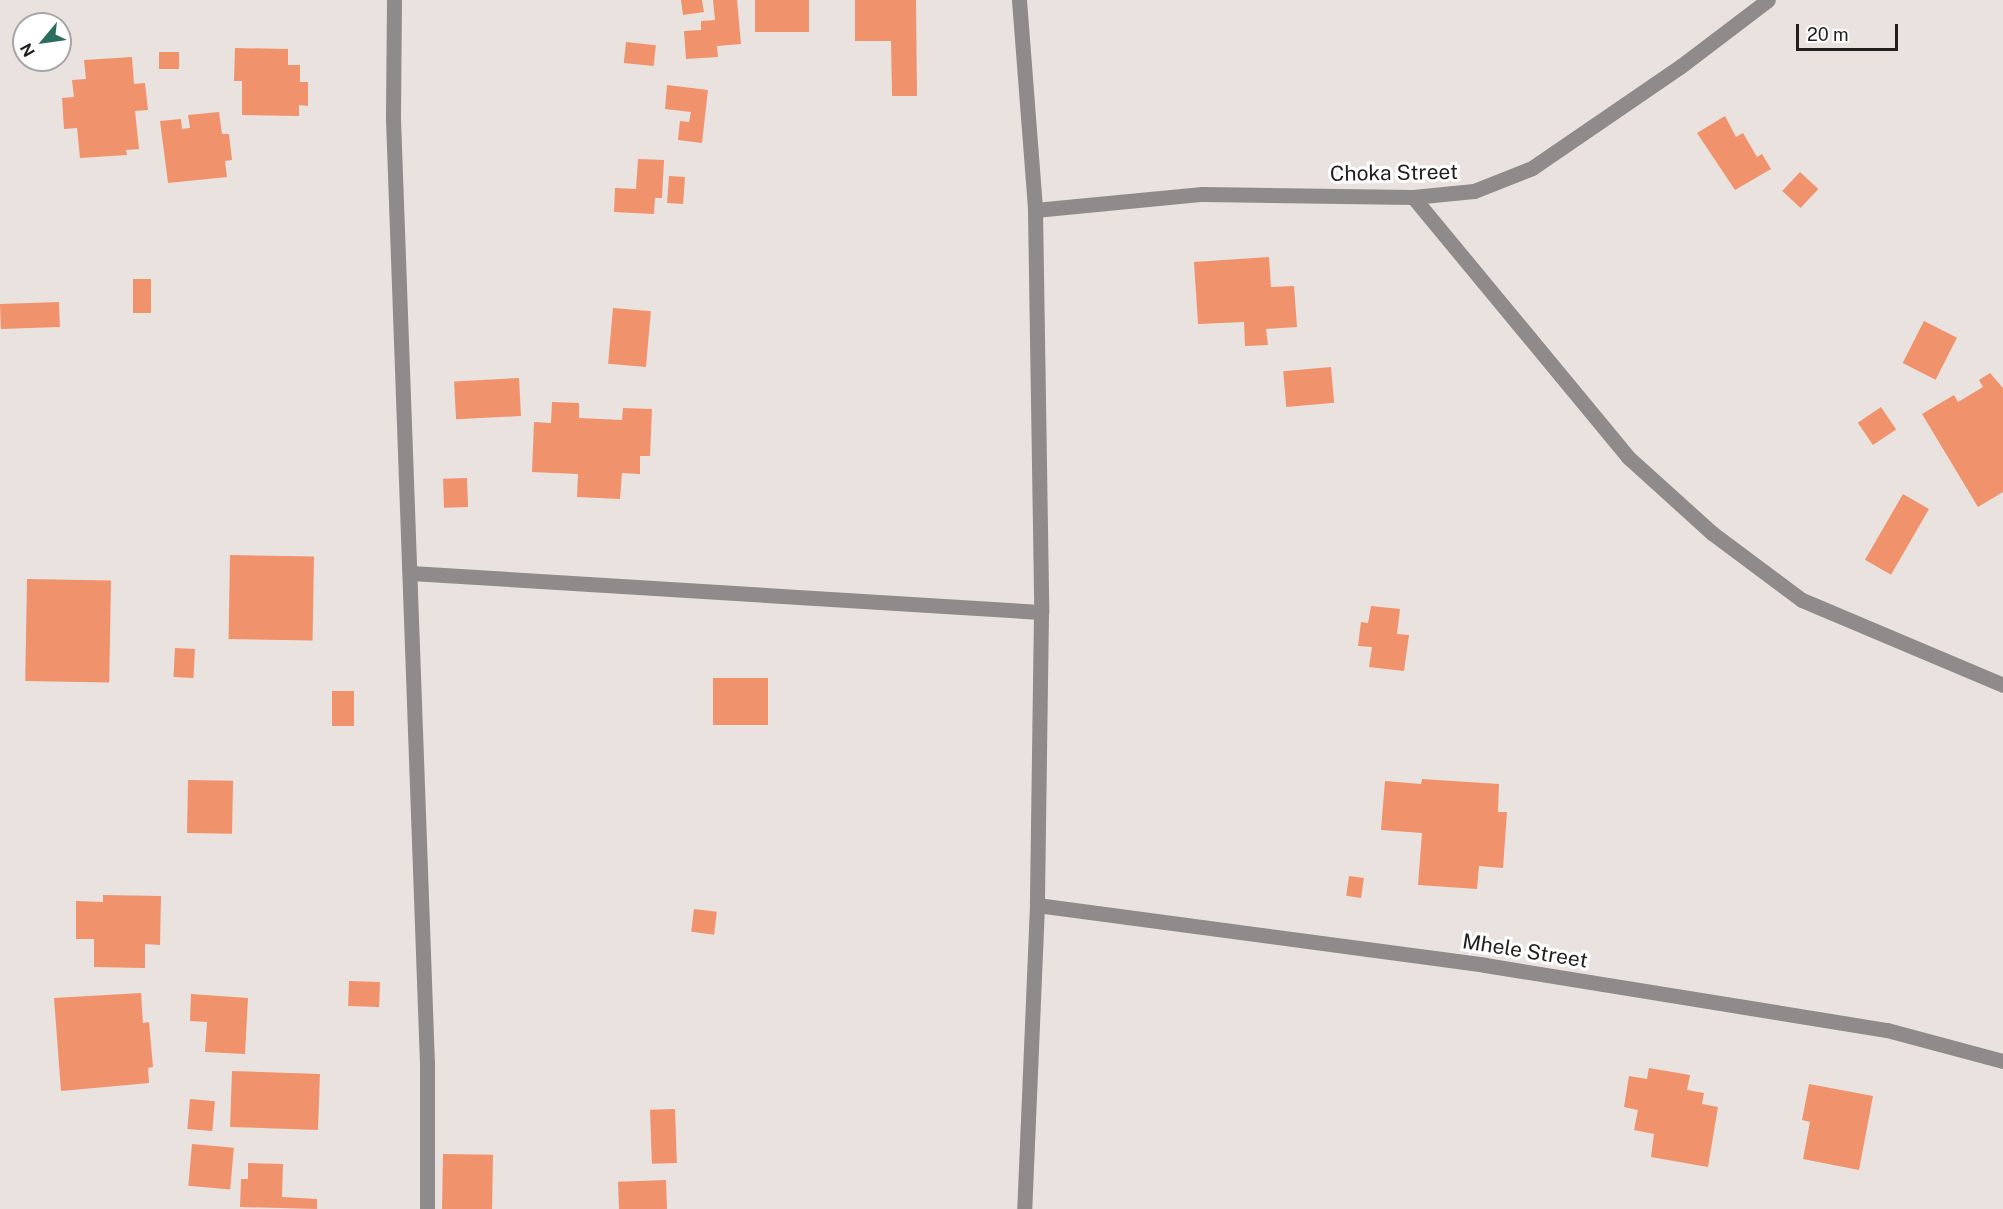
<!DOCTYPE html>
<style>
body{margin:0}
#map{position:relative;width:2003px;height:1209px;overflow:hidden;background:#eae2df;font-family:"Public Sans",sans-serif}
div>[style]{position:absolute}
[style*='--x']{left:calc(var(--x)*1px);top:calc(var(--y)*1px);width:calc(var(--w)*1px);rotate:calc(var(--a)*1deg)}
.building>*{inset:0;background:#f0926c;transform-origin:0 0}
.minor>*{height:15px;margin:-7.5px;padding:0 7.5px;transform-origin:7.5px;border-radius:7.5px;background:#8e8b8a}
span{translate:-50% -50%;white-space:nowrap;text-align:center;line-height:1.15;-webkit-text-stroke:6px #fff;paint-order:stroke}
.street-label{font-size:21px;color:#221f1e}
.north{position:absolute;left:12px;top:12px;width:60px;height:60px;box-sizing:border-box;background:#fff;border:2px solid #a7a5a5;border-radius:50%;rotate:241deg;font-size:16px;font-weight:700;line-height:24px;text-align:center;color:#221f1e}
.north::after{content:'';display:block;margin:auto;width:21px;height:27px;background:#2b6d5e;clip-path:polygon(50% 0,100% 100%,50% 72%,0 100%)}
.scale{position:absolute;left:1796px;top:24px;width:102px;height:27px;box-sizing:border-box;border:3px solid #221f1e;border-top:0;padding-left:8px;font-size:18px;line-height:21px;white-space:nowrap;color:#221f1e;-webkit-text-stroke:4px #fff;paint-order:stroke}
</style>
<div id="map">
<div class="building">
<i style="clip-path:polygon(681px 0,702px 0,704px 12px,683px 15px)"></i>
<i style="clip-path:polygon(713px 0,737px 0,741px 44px,717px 46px,718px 57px,686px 59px,684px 31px,701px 30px,701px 21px,715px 20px)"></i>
<i style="left:755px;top:0;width:54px;height:32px"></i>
<i style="clip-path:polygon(855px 0,916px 0,917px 96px,892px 96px,891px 41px,855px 41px)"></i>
<i style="left:626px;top:42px;width:30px;height:21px;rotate:6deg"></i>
<i style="clip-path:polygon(235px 48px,288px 49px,288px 65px,300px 65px,300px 82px,308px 82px,308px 106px,299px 105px,299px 116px,242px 115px,242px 81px,234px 81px)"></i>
<i style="left:159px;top:52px;width:20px;height:17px"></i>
<i style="clip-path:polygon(132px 57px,134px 84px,145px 83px,148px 110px,135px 111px,139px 149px,126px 150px,127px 155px,80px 158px,77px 128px,64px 129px,62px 98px,74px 97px,72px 80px,86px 79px,84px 60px)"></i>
<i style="clip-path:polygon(667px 85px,708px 90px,702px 143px,678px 140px,680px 121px,689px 122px,691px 112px,665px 109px)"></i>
<i style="clip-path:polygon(219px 112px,222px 134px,229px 134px,232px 160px,225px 161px,227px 177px,168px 183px,160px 121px,181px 119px,182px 129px,190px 128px,188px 115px)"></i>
<i style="clip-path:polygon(1725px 116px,1736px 137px,1743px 133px,1757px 157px,1762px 154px,1771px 169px,1735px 190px,1697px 133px)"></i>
<i style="clip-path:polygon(638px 159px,664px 160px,662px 198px,655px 198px,654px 214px,614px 212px,615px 188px,636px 189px)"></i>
<i style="left:1800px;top:172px;width:25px;height:26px;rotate:43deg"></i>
<i style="left:669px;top:176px;width:16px;height:27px;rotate:4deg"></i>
<i style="clip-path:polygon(1269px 257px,1271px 287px,1294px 286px,1297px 327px,1266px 329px,1268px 345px,1245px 346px,1244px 322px,1198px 324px,1194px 262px)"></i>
<i style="left:133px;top:279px;width:18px;height:34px"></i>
<i style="left:59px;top:302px;width:25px;height:59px;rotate:88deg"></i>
<i style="left:613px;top:308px;width:38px;height:56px;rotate:5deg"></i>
<i style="left:1924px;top:321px;width:37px;height:47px;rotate:27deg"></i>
<i style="left:1331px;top:367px;width:36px;height:48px;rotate:85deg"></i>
<i style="clip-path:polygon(1990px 373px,2003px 388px,2003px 492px,1978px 507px,1922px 414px,1954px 395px,1958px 402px,1983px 387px,1979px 380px)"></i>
<i style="left:519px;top:378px;width:38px;height:65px;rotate:87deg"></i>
<i style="clip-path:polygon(552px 402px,579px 403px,579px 418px,622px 420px,623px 408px,652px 409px,650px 456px,640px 456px,640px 474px,622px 473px,620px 499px,577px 497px,578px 474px,532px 472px,534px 422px,551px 423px)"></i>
<i style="left:1881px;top:407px;width:27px;height:28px;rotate:56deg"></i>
<i style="left:467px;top:478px;width:29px;height:24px;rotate:88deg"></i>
<i style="left:1903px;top:494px;width:30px;height:76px;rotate:30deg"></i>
<i style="left:230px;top:555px;width:84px;height:84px;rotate:1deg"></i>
<i style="left:27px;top:579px;width:84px;height:102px;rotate:1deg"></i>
<i style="clip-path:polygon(1371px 606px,1400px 609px,1397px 634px,1409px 635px,1404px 671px,1369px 667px,1372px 647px,1358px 646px,1361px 622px,1368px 623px)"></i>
<i style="left:175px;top:648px;width:20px;height:29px;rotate:3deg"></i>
<i style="left:713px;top:678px;width:55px;height:47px"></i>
<i style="left:332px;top:691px;width:22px;height:35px"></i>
<i style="clip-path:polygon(1422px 779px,1499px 784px,1498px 812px,1507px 812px,1503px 868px,1479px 866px,1477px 889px,1418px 885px,1422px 833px,1381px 830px,1385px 781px,1421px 784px)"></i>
<i style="left:188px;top:780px;width:45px;height:53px;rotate:1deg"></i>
<i style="left:1349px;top:876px;width:15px;height:20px;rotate:8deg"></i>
<i style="clip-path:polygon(103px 895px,161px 896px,160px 945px,145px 944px,145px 968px,94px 967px,94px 939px,76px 939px,76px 901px,103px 902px)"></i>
<i style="left:694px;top:909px;width:23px;height:23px;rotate:7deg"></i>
<i style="left:349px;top:981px;width:31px;height:25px;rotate:2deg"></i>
<i style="clip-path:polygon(141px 993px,143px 1023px,149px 1022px,153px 1067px,148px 1068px,149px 1083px,61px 1091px,54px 998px)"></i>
<i style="clip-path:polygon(191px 994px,248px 998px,245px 1054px,205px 1052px,207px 1022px,190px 1021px)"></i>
<i style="clip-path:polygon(1649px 1068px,1690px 1075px,1687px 1090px,1704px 1093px,1702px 1104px,1718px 1107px,1708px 1167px,1651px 1157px,1654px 1134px,1634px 1130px,1638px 1110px,1624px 1107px,1629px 1076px,1647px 1079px)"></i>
<i style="left:232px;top:1071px;width:88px;height:56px;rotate:2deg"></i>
<i style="clip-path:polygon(1809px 1084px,1873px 1096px,1859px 1170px,1803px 1159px,1810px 1122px,1802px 1120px)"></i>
<i style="left:190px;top:1099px;width:25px;height:30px;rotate:5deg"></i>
<i style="left:675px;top:1109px;width:54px;height:25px;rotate:88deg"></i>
<i style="left:192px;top:1144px;width:42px;height:42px;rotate:5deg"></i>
<i style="left:443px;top:1154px;width:50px;height:55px;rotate:1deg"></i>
<i style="clip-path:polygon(248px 1163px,283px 1164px,282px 1197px,317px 1199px,317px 1209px,240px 1207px,241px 1179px,248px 1179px)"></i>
<i style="left:666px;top:1180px;width:29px;height:48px;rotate:88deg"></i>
</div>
<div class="minor">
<i style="--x:394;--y:0;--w:119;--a:90.5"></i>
<i style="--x:393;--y:119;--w:945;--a:87.94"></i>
<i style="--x:427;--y:1063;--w:146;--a:90"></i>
<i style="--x:1019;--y:0;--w:211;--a:85.6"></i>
<i style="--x:1035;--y:210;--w:402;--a:89.1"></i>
<i style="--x:1041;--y:612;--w:293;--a:90.8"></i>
<i style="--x:1037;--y:905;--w:304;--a:92.4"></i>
<i style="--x:1413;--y:197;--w:339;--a:50.4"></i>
<i style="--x:1629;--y:458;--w:112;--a:42.1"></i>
<i style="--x:1712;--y:533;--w:112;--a:36.7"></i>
<i style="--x:1802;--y:600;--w:218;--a:22.9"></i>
<i style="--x:1035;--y:210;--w:168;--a:-5.5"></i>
<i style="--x:1202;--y:194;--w:211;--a:0.8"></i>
<i style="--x:1413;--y:197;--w:61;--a:-5.6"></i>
<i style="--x:1474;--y:191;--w:62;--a:-21.6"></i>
<i style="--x:1532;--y:168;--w:181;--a:-34.4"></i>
<i style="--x:1681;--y:66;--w:109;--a:-37.2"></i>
<i style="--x:411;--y:573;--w:631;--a:3.54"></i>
<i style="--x:1037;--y:905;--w:452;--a:7.6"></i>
<i style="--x:1485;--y:965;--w:407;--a:9.2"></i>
<i style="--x:1887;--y:1030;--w:120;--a:15"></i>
</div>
<div class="street-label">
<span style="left:1394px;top:173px;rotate:-1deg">Choka Street</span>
<span style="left:1525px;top:951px;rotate:9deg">Mhele Street</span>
</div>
<div class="north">N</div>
<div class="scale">20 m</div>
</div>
